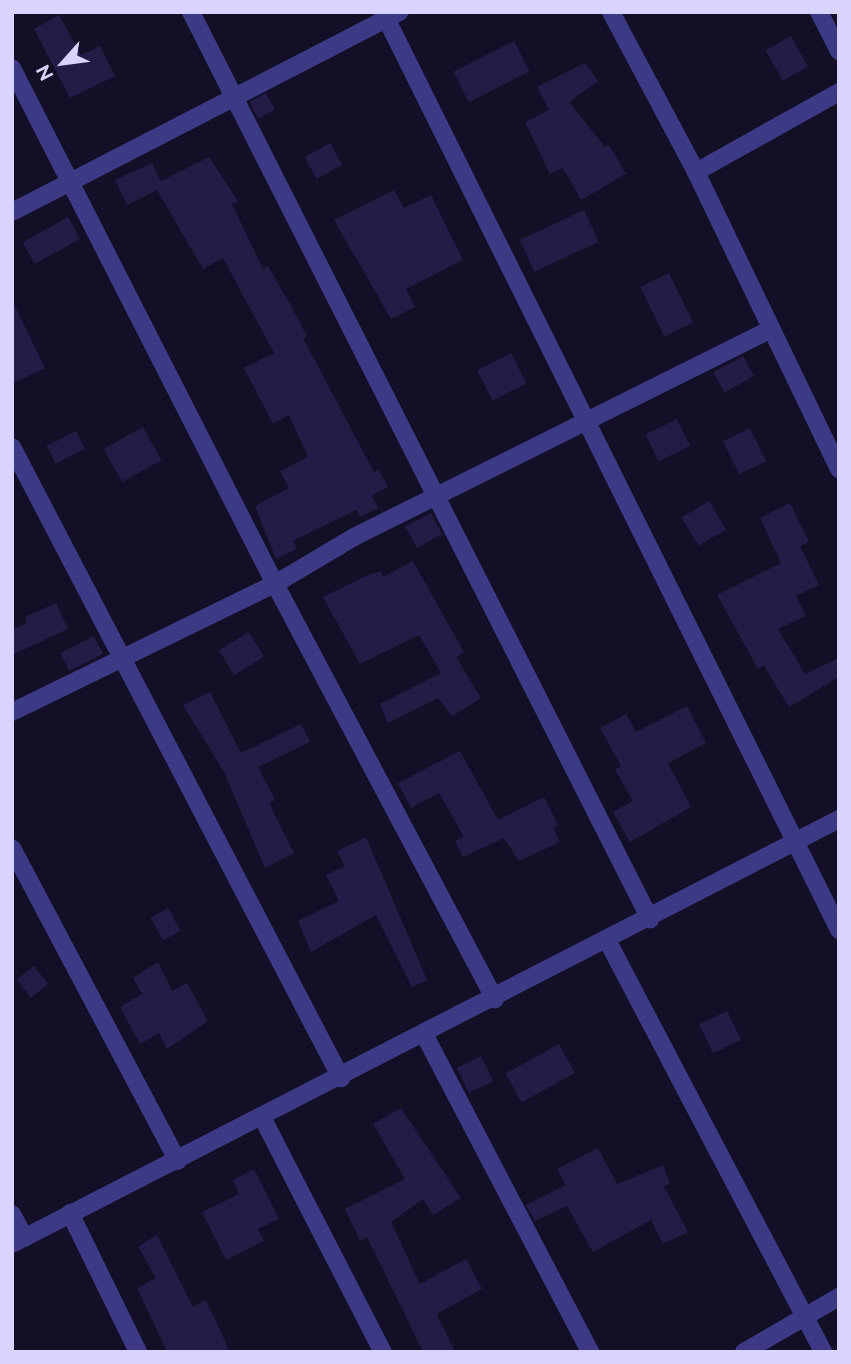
<!DOCTYPE html>
<style>
body{margin:0}
#map{position:relative;width:851px;height:1364px;overflow:hidden;background:#130f26;font-family:Raleway,sans-serif}
div>[style]{position:absolute}
[style*='--x']{left:calc(var(--x)*1px);top:calc(var(--y)*1px);width:calc(var(--w)*1px);rotate:calc(var(--a)*1deg)}
.building>*{inset:0;background:#241b47;transform-origin:0 0}
.minor>*{height:18px;margin:-9px;padding:0 9px;transform-origin:9px;border-radius:9px;background:#3d3a85}
span{translate:-50% -50%;white-space:nowrap;text-align:center;line-height:1.15;-webkit-text-stroke:5px #130f26;paint-order:stroke}
.frame{position:absolute;inset:0;border:14px solid #d9d4ff;pointer-events:none}
.north{position:absolute;left:28px;top:28px;width:70px;height:70px;-webkit-text-stroke:5px #130f26;paint-order:stroke;rotate:242deg;font-size:19px;font-weight:700;line-height:28px;text-align:center;color:#d9d4ff}
.north::after{content:'';display:block;margin:auto;width:24px;height:32px;background:#d9d4ff;clip-path:polygon(50% 0,100% 100%,50% 72%,0 100%)}
</style>
<div id="map">
<div class="building">
<i style="clip-path:polygon(59px 15px,81px 55px,100px 46px,115px 76px,70px 98px,34px 29px)"></i>
<i style="left:791px;top:36px;width:35px;height:29px;rotate:61deg"></i>
<i style="left:514px;top:41px;width:34px;height:68px;rotate:63deg"></i>
<i style="clip-path:polygon(585px 63px,598px 81px,569px 102px,605px 147px,609px 145px,626px 174px,581px 200px,563px 168px,550px 174px,525px 122px,549px 110px,537px 87px)"></i>
<i style="left:266px;top:93px;width:19px;height:19px;rotate:62deg"></i>
<i style="left:330px;top:143px;width:25px;height:29px;rotate:61deg"></i>
<i style="clip-path:polygon(209px 157px,238px 201px,232px 204px,263px 269px,268px 266px,290px 304px,307px 336px,303px 338px,374px 472px,379px 470px,388px 487px,372px 495px,378px 508px,360px 517px,356px 510px,293px 541px,297px 549px,276px 559px,255px 506px,289px 488px,280px 471px,308px 457px,289px 415px,273px 424px,244px 368px,274px 353px,223px 258px,203px 269px,157px 190px,127px 205px,115px 180px,152px 163px,161px 181px)"></i>
<i style="clip-path:polygon(394px 190px,404px 208px,431px 195px,463px 260px,406px 289px,415px 307px,391px 319px,334px 220px)"></i>
<i style="left:584px;top:210px;width:35px;height:71px;rotate:65deg"></i>
<i style="left:68px;top:217px;width:25px;height:52px;rotate:61deg"></i>
<i style="left:669px;top:273px;width:55px;height:32px;rotate:64deg"></i>
<i style="clip-path:polygon(12px 300px,45px 368px,12px 384px)"></i>
<i style="left:511px;top:353px;width:34px;height:38px;rotate:63deg"></i>
<i style="left:743px;top:356px;width:23px;height:34px;rotate:61deg"></i>
<i style="left:677px;top:419px;width:30px;height:35px;rotate:64deg"></i>
<i style="left:143px;top:427px;width:38px;height:45px;rotate:61deg"></i>
<i style="left:750px;top:428px;width:37px;height:30px;rotate:64deg"></i>
<i style="left:76px;top:431px;width:20px;height:33px;rotate:63deg"></i>
<i style="left:709px;top:501px;width:33px;height:32px;rotate:59deg"></i>
<i style="clip-path:polygon(790px 503px,809px 542px,800px 546px,819px 585px,796px 596px,806px 616px,778px 629px,805px 674px,839px 658px,839px 677px,789px 707px,764px 666px,758px 669px,717px 595px,781px 563px,760px 518px)"></i>
<i style="left:431px;top:513px;width:24px;height:29px;rotate:62deg"></i>
<i style="clip-path:polygon(413px 561px,464px 652px,456px 657px,481px 698px,452px 716px,438px 698px,388px 723px,380px 704px,441px 673px,419px 635px,360px 664px,323px 597px,368px 575px,381px 571px,383px 577px)"></i>
<i style="clip-path:polygon(56px 603px,68px 629px,12px 655px,12px 630px,27px 623px,25px 617px)"></i>
<i style="left:249px;top:632px;width:29px;height:35px;rotate:59deg"></i>
<i style="left:94px;top:636px;width:20px;height:38px;rotate:63deg"></i>
<i style="clip-path:polygon(210px 692px,241px 753px,301px 724px,310px 742px,258px 767px,275px 800px,269px 803px,294px 853px,265px 868px,224px 772px,183px 705px)"></i>
<i style="clip-path:polygon(687px 706px,706px 743px,668px 763px,691px 807px,630px 842px,613px 812px,633px 801px,615px 770px,621px 766px,600px 728px,626px 714px,636px 732px)"></i>
<i style="clip-path:polygon(460px 751px,498px 820px,544px 797px,558px 825px,553px 828px,560px 842px,519px 861px,504px 838px,463px 857px,455px 841px,464px 837px,439px 793px,411px 808px,398px 783px)"></i>
<i style="clip-path:polygon(366px 837px,427px 980px,412px 987px,376px 915px,311px 952px,298px 921px,339px 901px,326px 875px,345px 866px,337px 851px)"></i>
<i style="left:168px;top:908px;width:26px;height:20px;rotate:61deg"></i>
<i style="clip-path:polygon(158px 962px,172px 991px,187px 983px,208px 1021px,167px 1049px,159px 1033px,140px 1044px,120px 1007px,142px 994px,133px 978px)"></i>
<i style="left:34px;top:966px;width:23px;height:22px;rotate:52deg"></i>
<i style="left:727px;top:1011px;width:32px;height:31px;rotate:64deg"></i>
<i style="left:559px;top:1044px;width:33px;height:61px;rotate:61deg"></i>
<i style="left:481px;top:1056px;width:28px;height:27px;rotate:64deg"></i>
<i style="clip-path:polygon(401px 1108px,461px 1198px,433px 1215px,423px 1199px,391px 1222px,420px 1284px,466px 1259px,482px 1289px,437px 1314px,455px 1352px,423px 1352px,367px 1237px,360px 1241px,345px 1209px,405px 1179px,373px 1124px)"></i>
<i style="clip-path:polygon(598px 1148px,617px 1184px,663px 1165px,670px 1184px,664px 1186px,688px 1232px,663px 1244px,651px 1220px,593px 1252px,567px 1206px,535px 1221px,526px 1205px,566px 1185px,557px 1169px)"></i>
<i style="clip-path:polygon(254px 1169px,279px 1219px,258px 1229px,264px 1241px,226px 1260px,202px 1212px,239px 1194px,233px 1180px)"></i>
<i style="clip-path:polygon(157px 1235px,193px 1307px,206px 1300px,230px 1352px,167px 1352px,137px 1288px,156px 1278px,138px 1247px)"></i>
</div>
<div class="minor">
<i style="--x:191;--y:12;--w:1017;--a:63.16"></i>
<i style="--x:383;--y:12;--w:1025;--a:63.58"></i>
<i style="--x:611;--y:12;--w:181;--a:62"></i>
<i style="--x:696;--y:172;--w:330;--a:64.3"></i>
<i style="--x:819;--y:12;--w:44;--a:62.9"></i>
<i style="--x:12;--y:68;--w:579;--a:62.99"></i>
<i style="--x:275;--y:584;--w:470;--a:62.1"></i>
<i style="--x:696;--y:172;--w:164;--a:-29.2"></i>
<i style="--x:12;--y:212;--w:436;--a:-27.3"></i>
<i style="--x:12;--y:447;--w:712;--a:62.46"></i>
<i style="--x:12;--y:712;--w:292;--a:-26"></i>
<i style="--x:275;--y:584;--w:92;--a:-30.7"></i>
<i style="--x:354;--y:537;--w:466;--a:-26.5"></i>
<i style="--x:12;--y:848;--w:354;--a:62.1"></i>
<i style="--x:607;--y:940;--w:465;--a:62.3"></i>
<i style="--x:424;--y:1034;--w:359;--a:62.4"></i>
<i style="--x:262;--y:1117;--w:264;--a:62.8"></i>
<i style="--x:70;--y:1213;--w:155;--a:63.9"></i>
<i style="--x:12;--y:1214;--w:27;--a:62"></i>
<i style="--x:12;--y:1244;--w:930;--a:-27.2"></i>
<i style="--x:744;--y:1352;--w:110;--a:-30.1"></i>
</div>
<div class="frame"></div>
<div class="north">N</div>
</div>
